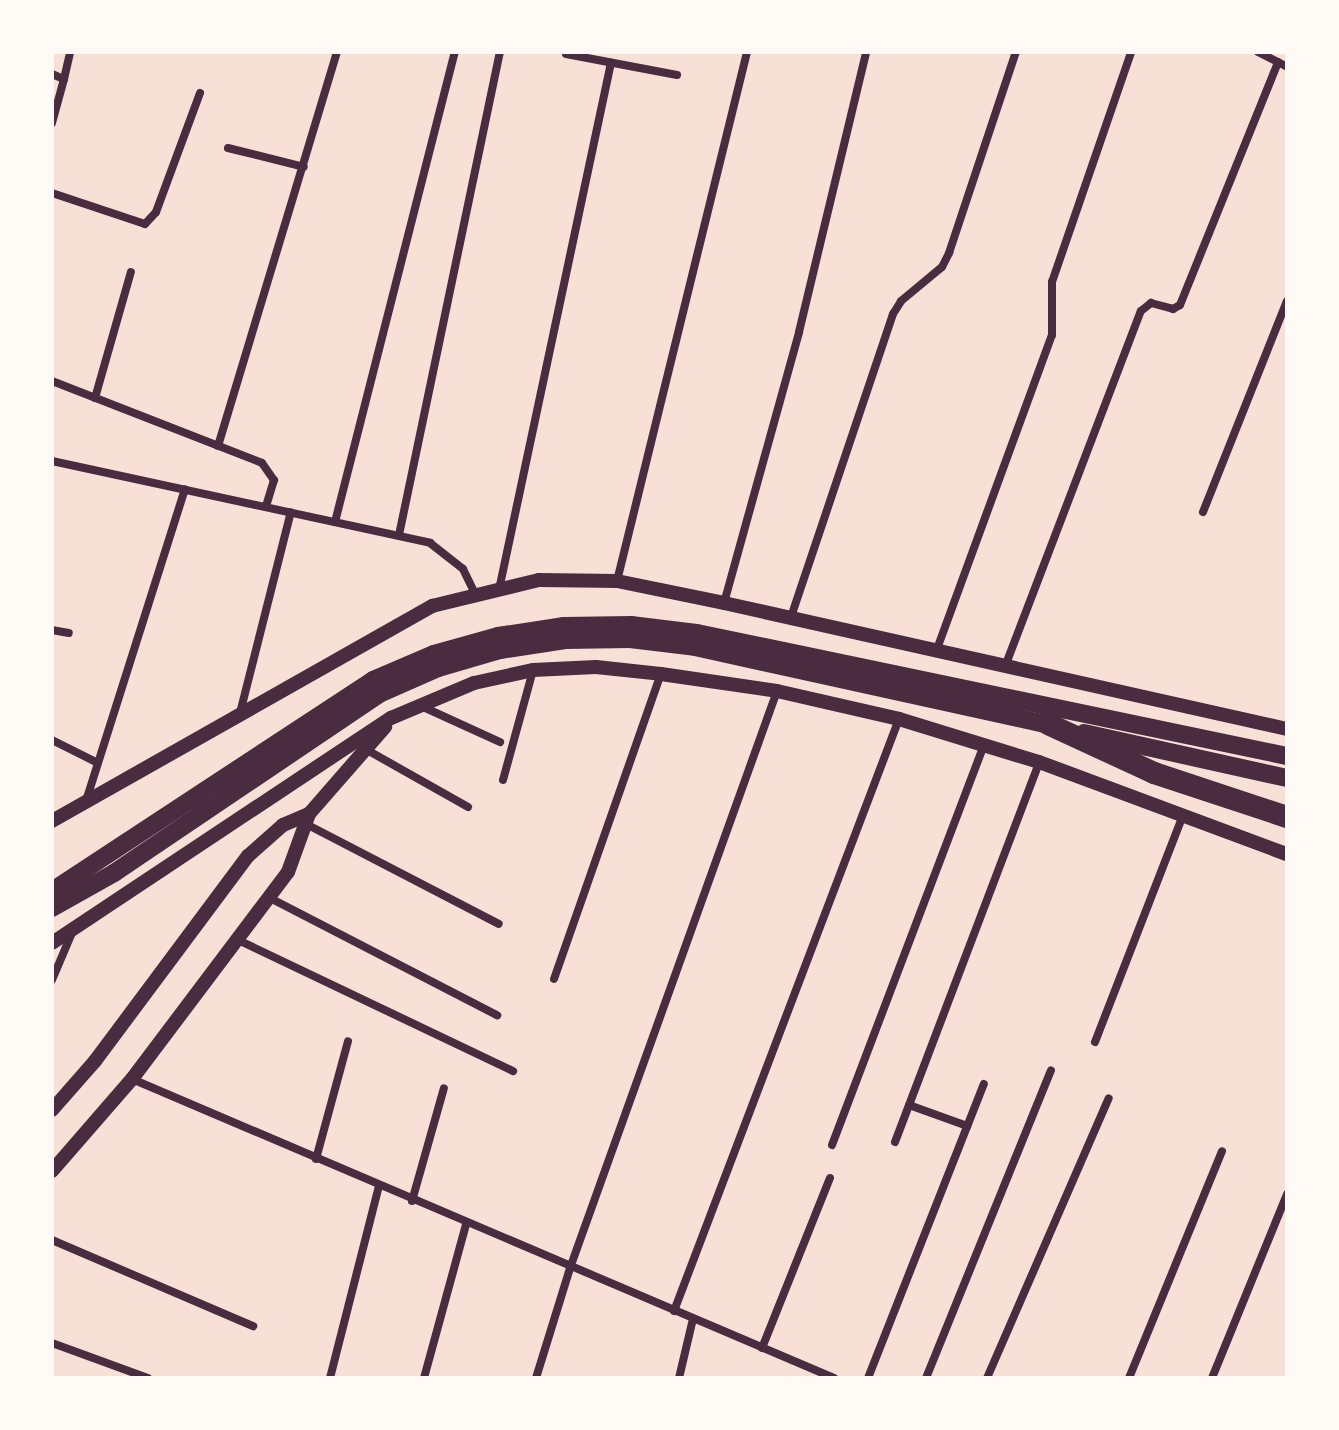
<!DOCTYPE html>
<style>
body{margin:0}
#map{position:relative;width:1339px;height:1430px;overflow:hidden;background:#f7e1d7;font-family:"Alegreya Sans",sans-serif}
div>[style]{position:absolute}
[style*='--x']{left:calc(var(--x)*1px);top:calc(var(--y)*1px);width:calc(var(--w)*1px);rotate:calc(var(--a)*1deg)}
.minor>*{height:8px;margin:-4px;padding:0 4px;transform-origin:4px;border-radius:4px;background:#4a2c40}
.tertiary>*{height:14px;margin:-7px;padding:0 7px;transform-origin:7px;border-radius:7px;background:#4a2c40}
.primary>*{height:18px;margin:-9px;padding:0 9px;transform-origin:9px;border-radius:9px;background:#4a2c40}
.motorway>*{height:22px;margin:-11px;padding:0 11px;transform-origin:11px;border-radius:11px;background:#4a2c40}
span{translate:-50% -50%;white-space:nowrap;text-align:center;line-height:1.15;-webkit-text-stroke:7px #fffaf5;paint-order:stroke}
.frame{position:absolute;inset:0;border:54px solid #fffaf5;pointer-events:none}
</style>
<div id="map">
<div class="minor">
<i style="--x:1258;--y:52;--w:33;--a:27"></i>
<i style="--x:566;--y:54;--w:113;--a:10.7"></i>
<i style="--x:52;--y:74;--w:13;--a:23"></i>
<i style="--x:64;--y:79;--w:28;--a:-77"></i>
<i style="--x:52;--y:123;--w:46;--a:-74.7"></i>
<i style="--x:228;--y:148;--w:78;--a:14"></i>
<i style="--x:52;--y:193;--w:98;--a:18.4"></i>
<i style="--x:145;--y:224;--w:16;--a:-47"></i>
<i style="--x:156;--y:212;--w:127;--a:-69.7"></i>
<i style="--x:52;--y:381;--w:225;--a:21.3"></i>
<i style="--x:262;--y:463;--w:21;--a:55"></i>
<i style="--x:274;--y:480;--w:28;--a:107"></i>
<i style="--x:95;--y:398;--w:131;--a:-74.1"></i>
<i style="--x:218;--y:446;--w:412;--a:-73.2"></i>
<i style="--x:52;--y:461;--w:387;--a:12.2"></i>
<i style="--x:430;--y:543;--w:42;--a:38.2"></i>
<i style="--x:463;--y:569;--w:25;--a:64"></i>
<i style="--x:1203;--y:512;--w:227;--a:-68.3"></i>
<i style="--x:335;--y:522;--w:485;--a:-75.7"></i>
<i style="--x:399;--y:535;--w:493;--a:-78.2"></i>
<i style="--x:617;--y:581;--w:545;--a:-76.19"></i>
<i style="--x:500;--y:585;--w:534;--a:-78"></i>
<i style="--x:724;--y:603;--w:281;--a:-74.5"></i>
<i style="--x:799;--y:332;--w:288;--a:-76.5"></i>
<i style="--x:791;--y:617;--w:320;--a:-71.4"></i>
<i style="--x:893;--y:314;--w:15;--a:-58"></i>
<i style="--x:901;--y:301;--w:53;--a:-39.7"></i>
<i style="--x:942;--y:267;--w:16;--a:-63"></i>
<i style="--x:949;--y:253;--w:212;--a:-71.6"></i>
<i style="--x:52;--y:630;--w:17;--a:10"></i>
<i style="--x:937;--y:649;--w:334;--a:-69.9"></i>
<i style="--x:1052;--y:335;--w:53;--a:-90"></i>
<i style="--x:1052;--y:282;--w:243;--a:-71"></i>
<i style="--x:1006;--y:664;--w:378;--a:-69.1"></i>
<i style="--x:1141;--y:311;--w:13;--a:-39"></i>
<i style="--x:1151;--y:303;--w:23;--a:15"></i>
<i style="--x:1173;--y:309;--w:8;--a:-30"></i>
<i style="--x:1180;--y:305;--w:262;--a:-68"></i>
<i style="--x:421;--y:706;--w:87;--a:24.5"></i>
<i style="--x:240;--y:713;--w:207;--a:-75.8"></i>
<i style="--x:52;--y:740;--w:51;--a:26.6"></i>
<i style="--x:367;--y:750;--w:116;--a:29.4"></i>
<i style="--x:503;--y:780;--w:114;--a:-74.7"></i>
<i style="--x:86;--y:801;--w:327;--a:-72.4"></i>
<i style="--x:306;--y:824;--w:217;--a:27.4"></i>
<i style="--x:268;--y:897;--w:258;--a:27.3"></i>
<i style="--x:236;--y:939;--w:307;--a:25.5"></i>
<i style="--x:554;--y:979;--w:323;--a:-70.7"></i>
<i style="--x:52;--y:980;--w:49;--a:-67.1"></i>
<i style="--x:1095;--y:1042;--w:243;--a:-68.8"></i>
<i style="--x:132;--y:1079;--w:763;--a:23.07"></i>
<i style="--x:909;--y:1105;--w:62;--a:19.9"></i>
<i style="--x:895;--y:1142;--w:406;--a:-69.2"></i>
<i style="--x:832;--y:1145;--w:429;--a:-69.2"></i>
<i style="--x:316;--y:1159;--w:122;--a:-74.8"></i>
<i style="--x:412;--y:1201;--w:117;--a:-74.2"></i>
<i style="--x:52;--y:1240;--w:219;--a:23.2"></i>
<i style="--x:674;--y:1311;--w:633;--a:-69.19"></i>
<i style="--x:52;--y:1343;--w:102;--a:20"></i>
<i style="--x:762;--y:1348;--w:183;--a:-68.2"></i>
<i style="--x:330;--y:1378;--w:198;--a:-75.7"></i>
<i style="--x:424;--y:1378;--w:160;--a:-74.7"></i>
<i style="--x:536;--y:1378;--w:115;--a:-72.8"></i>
<i style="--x:570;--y:1268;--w:613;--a:-70.26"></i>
<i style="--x:679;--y:1378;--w:61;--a:-76.7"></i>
<i style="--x:868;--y:1378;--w:316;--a:-68.5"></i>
<i style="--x:926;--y:1378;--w:332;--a:-67.9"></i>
<i style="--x:987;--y:1378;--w:305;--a:-66.5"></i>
<i style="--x:1129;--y:1378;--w:245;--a:-67.7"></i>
<i style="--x:1212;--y:1378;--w:199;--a:-67.8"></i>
</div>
<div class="tertiary">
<i style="--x:52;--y:821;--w:437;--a:-29.5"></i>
<i style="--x:432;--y:606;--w:110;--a:-13.7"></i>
<i style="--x:539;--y:580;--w:78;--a:0.7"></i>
<i style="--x:617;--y:581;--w:109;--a:11.6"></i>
<i style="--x:724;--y:603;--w:577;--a:12.61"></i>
<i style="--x:52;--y:943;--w:407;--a:-33.6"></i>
<i style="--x:391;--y:718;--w:90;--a:-22.9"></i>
<i style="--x:474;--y:683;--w:60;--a:-12.4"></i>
<i style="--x:533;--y:670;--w:63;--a:-2.7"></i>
<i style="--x:596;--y:667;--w:65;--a:6.1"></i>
<i style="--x:661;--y:674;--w:117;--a:8.3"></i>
<i style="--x:777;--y:691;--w:125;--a:12.9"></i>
<i style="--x:899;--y:719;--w:146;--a:17.1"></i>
<i style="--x:1039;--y:762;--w:265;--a:20.4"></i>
<i style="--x:52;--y:1110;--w:65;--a:-48.7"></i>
<i style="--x:95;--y:1061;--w:256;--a:-53.3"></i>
<i style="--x:248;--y:856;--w:47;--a:-41.5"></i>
<i style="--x:283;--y:825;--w:28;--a:-23"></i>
<i style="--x:309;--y:814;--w:116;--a:-48.9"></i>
<i style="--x:52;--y:1171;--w:122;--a:-49"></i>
<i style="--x:132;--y:1079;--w:259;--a:-53"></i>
<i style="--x:288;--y:872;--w:62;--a:-70.1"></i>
</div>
<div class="primary">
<i style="--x:1084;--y:733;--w:208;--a:12.5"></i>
<i style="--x:52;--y:891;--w:384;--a:-33.3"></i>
<i style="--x:373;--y:680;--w:66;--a:-23.1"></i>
<i style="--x:434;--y:654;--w:66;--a:-15.7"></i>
<i style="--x:498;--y:636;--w:67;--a:-8.6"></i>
<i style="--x:564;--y:626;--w:67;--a:-0.9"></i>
<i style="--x:631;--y:625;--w:66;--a:6.9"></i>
<i style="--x:697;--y:633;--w:603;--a:11.78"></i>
<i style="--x:52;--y:908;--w:71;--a:-29.4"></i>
<i style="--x:114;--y:873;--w:320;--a:-34"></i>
<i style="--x:379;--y:694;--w:64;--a:-23.8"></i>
<i style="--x:438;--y:668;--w:65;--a:-16.2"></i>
<i style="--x:500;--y:650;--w:66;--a:-8.7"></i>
<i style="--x:565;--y:640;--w:65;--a:-0.9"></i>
<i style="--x:630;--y:639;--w:65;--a:7"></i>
<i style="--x:695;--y:647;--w:373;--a:12.4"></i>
</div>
<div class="motorway">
<i style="--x:1048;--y:724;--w:117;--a:24.8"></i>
<i style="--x:1154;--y:773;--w:140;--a:18.3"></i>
</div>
<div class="frame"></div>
</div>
